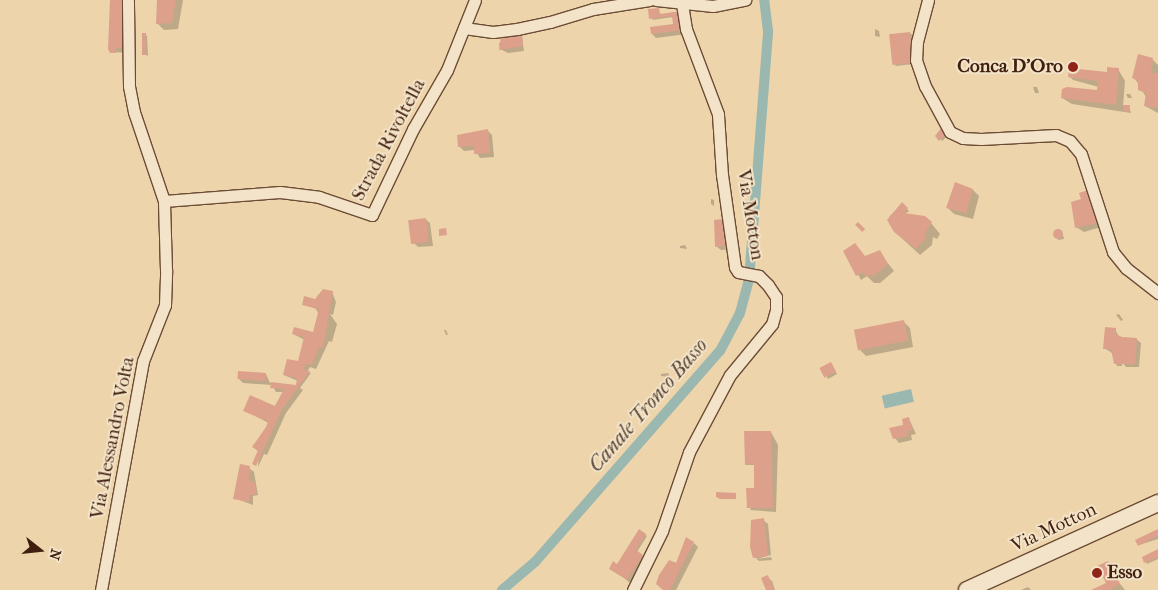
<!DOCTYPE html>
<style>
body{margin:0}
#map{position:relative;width:1158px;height:590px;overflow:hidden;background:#edd4ab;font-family:"IM FELL French Canon",serif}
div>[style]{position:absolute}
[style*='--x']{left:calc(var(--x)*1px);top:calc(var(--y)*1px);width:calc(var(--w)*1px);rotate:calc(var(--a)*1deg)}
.water>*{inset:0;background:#9ab7b0;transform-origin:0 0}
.shadow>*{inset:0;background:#0003;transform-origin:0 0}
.canal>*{height:10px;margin:-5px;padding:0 5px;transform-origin:5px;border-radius:5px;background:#9ab7b0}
.building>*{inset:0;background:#dda18b;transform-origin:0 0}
.round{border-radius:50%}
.roads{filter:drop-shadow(1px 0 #6c4c35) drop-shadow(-1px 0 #6c4c35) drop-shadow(0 1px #6c4c35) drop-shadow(0 -1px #6c4c35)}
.street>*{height:11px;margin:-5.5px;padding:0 5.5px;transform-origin:5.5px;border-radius:5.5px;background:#f3e3c8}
.secondary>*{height:16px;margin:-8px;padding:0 8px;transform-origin:8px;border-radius:8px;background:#f3e3c8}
.dots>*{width:14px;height:14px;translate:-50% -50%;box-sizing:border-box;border:2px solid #f3e3c8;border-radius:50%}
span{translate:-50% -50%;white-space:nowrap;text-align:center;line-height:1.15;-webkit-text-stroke:4px #f3e3c8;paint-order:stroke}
.poi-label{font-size:19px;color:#411f0e;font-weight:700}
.right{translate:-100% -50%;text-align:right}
.left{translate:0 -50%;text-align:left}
.street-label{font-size:19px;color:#411f0e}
.water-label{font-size:20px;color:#574536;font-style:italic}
.north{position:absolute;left:15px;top:525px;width:50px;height:50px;-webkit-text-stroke:4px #f3e3c8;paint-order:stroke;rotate:106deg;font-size:14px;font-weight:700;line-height:20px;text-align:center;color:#411f0e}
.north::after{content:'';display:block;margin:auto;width:18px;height:22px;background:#411f0e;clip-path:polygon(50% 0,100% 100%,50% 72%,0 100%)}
</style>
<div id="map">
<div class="water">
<i style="left:911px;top:389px;width:13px;height:30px;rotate:77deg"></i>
</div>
<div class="shadow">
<i style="clip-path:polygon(111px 0,134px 53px,111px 52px)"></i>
<i style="clip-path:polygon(158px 0,183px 0,178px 29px,164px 30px,157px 23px)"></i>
<i style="clip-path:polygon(658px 9px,661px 15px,671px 13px,687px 34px,656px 38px,652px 34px,674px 25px,673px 17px,652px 20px)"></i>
<i style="clip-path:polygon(875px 29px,879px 31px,880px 37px,875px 36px)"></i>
<i style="clip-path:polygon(910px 33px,914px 37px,914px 64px,895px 66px)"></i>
<i style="clip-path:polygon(145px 34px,147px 36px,148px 56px,144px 54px)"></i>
<i style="clip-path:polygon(522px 37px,524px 51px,508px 53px,500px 49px,499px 43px)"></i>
<i style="clip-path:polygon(1152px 59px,1158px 65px,1158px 113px,1145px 106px,1146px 97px,1134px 77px)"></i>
<i style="clip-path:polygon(1118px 69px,1125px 81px,1123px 106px,1129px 106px,1131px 113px,1072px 104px,1062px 98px,1096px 92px,1099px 87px,1073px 80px,1069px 76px,1110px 74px)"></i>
<i style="clip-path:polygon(1033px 87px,1037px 87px,1039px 93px,1035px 93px)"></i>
<i style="clip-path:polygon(1126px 94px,1130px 94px,1132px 98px,1128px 98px)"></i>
<i style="left:942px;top:129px;width:8px;height:9px;rotate:40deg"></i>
<i style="clip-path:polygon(488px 131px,492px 135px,494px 157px,480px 158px,475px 150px,464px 151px,460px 147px)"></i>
<i style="clip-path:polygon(973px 190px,979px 196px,973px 219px,954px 214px,947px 207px)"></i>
<i style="clip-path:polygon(1088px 192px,1101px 227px,1084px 232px,1076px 227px)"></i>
<i style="clip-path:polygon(711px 199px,714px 200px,714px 206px,711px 204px)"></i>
<i style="clip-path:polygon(902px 204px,909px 211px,905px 214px,931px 223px,940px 234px,937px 239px,933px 237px,932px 245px,920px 255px,895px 232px,889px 217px)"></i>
<i style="clip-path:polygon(425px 219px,430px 223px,433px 246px,418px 247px,414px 243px)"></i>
<i style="clip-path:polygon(716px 222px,727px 224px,734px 249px,721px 250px,716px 246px)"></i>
<i style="clip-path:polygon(1062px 231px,1064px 239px,1058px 240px,1055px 232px)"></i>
<i style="clip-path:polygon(685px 245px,687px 249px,680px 248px,680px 246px)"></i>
<i style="clip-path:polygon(845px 251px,866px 258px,879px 252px,894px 271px,880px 283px,874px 283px,867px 276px,861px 280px)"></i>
<i style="clip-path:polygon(332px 292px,336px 302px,333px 315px,330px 314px,337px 324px,332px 342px,329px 341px,316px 369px,310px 367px,307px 372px,311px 373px,300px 388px,303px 390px,286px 413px,267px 455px,264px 454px,258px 467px,259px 452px,253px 447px,270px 424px,245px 410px,251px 397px,274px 407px,284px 392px,276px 392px,272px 385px,243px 383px,239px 379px,266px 374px,270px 383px,297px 386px,298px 381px,284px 375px,299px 363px,305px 340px,293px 334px,314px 333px,319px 315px,316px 309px,303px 304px,316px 300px,318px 295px)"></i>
<i style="clip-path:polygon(1119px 314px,1123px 320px,1121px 321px,1116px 315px)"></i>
<i style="clip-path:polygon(903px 321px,910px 328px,913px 347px,866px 356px,860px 350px)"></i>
<i style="clip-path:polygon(1115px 329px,1119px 337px,1136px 339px,1141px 343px,1139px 367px,1126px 367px,1122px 362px,1122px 366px,1117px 366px,1112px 353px,1104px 348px)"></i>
<i style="clip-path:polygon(444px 330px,446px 330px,448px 335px,446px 335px)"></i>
<i style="clip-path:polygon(832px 365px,837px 374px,828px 379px,827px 377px)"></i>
<i style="clip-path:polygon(681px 369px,684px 373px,674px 373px)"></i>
<i style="clip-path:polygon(668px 373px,670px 377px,661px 376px,661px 374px)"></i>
<i style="clip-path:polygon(909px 419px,916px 434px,911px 435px,912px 440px,899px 443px,895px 438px)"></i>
<i style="clip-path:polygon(771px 432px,778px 445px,776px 512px,750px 510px,760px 489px,755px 465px,746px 465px)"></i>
<i style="clip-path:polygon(249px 468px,254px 472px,258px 495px,253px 496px,253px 505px,234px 498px)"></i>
<i style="clip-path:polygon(763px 520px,768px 524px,771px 555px,757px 559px,771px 557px,772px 560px,759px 561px,755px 557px)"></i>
<i style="clip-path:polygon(640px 531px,647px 536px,637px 552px,649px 562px,634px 586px,619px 574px)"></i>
<i style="clip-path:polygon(1158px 531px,1158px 539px,1139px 545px,1137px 540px)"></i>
<i style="clip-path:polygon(694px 543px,698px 547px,676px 590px,664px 590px,670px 561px,677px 563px)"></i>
<i style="clip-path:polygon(1158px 551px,1158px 559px,1147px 564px,1144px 557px)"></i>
<i style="clip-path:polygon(1108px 562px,1117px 580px,1125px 590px,1096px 590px,1108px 584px)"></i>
<i style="clip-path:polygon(767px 577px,772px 581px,775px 590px,767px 590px)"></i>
<i style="clip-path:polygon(1028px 587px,1031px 590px,1021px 590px)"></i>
</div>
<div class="canal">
<i style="--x:502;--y:590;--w:43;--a:-40.3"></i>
<i style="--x:535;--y:562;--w:281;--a:-48.8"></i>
<i style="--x:720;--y:351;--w:43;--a:-62.2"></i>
<i style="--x:740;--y:313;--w:34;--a:-75"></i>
<i style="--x:749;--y:280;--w:250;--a:-85.6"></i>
<i style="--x:768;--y:31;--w:31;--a:-97"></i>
</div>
<div class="building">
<i style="clip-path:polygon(110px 0,126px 0,128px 47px,116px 48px,116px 53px,110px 53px,108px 49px)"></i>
<i style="clip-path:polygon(157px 0,176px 0,172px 23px,156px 24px)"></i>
<i style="clip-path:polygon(659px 8px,660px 14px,681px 11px,683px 30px,651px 34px,650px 27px,673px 24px,672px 16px,649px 19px,648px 9px)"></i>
<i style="left:910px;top:32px;width:31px;height:21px;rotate:84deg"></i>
<i style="left:142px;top:33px;width:4px;height:22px"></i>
<i style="clip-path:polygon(519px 34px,522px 35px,523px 46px,499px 50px,501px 36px)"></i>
<i style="clip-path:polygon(1138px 54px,1153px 58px,1151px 73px,1158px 73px,1158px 108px,1144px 106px,1146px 93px,1138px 90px,1138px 81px,1132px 78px)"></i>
<i style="clip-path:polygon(1107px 67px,1119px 68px,1116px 105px,1061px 98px,1062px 89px,1067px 87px,1097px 90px,1098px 81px,1068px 77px,1069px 68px,1107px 72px)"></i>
<i style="clip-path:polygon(1123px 105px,1130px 105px,1129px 112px,1123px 111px)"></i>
<i style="clip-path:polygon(942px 127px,947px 132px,939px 141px,935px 136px)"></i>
<i style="clip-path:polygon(488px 129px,490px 153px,474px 154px,474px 146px,458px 147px,457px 135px)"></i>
<i style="clip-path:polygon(955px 182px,973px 189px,966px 213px,946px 208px)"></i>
<i style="clip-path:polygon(1088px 190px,1097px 223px,1075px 228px,1071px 202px,1081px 199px,1079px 193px)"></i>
<i style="clip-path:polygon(902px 202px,908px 208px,904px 213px,925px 216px,932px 222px,925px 233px,926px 238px,916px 249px,894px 232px,887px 220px)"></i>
<i style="left:426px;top:218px;width:24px;height:18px;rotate:83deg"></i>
<i style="clip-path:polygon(722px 219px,722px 224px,728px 223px,730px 245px,715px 247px,714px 220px)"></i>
<i style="left:858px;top:222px;width:10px;height:4px;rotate:45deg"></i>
<i style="clip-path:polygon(446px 228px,447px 235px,439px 236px,439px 229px)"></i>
<i class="round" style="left:1053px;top:229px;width:10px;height:10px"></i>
<i style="clip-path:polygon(855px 243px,865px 256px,880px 250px,888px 264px,873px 277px,871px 274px,866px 277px,863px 272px,856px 276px,843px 251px)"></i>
<i style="clip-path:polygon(323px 289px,333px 291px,323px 348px,319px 347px,312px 365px,305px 364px,304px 370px,310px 371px,282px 409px,256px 466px,252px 464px,258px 450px,252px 447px,266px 427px,268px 422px,265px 420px,270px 407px,264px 420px,243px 411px,250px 395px,275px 406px,284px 389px,270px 388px,271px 382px,296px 385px,297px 378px,283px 375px,287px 359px,298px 361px,304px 337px,292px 334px,294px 327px,313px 332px,319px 309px,302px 305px,304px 296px,315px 299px)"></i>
<i style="left:904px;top:320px;width:21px;height:51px;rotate:79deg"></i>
<i style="clip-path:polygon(1105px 327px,1116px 328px,1116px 334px,1122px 337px,1137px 338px,1135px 364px,1114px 364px,1111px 349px,1103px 349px)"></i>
<i style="left:831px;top:362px;width:11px;height:13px;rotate:63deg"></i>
<i style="left:682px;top:368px;width:4px;height:9px;rotate:76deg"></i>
<i style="left:238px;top:371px;width:28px;height:8px;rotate:4deg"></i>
<i style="clip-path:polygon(909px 417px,912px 430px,908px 431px,909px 436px,893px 439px,889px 428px,903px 425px,902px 419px)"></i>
<i style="clip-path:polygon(744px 431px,771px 431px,773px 508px,747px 508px,746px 488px,754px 488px,754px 464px,745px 465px)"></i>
<i style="clip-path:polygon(240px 464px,250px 466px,249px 481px,254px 481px,257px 494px,250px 495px,249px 502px,233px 499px)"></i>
<i style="clip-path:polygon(716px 492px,736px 493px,736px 499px,720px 499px,716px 497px)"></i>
<i style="clip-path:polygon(764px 518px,768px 556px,753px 558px,750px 547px,751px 520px)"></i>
<i style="clip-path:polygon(639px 529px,646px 534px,636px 550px,643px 555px,627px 580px,609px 569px,613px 561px,617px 564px)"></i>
<i style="clip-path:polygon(1158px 529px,1158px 536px,1138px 546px,1135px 540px)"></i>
<i style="clip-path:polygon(686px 537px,694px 542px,670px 590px,663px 590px,656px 584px,659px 575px,669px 560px,676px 563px)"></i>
<i style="clip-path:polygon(1158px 549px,1158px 557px,1144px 563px,1142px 557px)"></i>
<i style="clip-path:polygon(1108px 561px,1120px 584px,1109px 590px,1091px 590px,1106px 583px,1097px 566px)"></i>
<i style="clip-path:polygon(768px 575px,774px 590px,766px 590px,761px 578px)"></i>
</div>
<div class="roads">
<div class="street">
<i style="--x:656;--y:0;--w:57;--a:6"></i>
<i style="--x:713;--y:6;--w:33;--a:-11"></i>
<i style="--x:928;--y:0;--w:43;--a:104.7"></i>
<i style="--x:917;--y:42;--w:18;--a:93"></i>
<i style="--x:916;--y:60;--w:28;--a:71"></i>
<i style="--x:925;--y:86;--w:52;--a:61.5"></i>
<i style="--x:950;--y:132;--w:14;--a:25"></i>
<i style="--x:963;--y:138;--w:18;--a:3"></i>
<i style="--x:981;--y:139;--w:75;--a:-3.1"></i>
<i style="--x:1056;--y:135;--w:15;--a:23"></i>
<i style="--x:1070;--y:141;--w:17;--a:50"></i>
<i style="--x:1081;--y:154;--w:103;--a:71.9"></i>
<i style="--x:1113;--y:252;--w:21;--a:51"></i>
<i style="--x:1126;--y:268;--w:41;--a:38"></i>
<i style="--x:464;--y:28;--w:29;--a:8"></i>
<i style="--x:493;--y:32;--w:24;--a:-7"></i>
<i style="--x:517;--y:29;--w:34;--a:-12"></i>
<i style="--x:550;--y:22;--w:45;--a:-16.8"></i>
<i style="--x:593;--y:9;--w:57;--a:-9.1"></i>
<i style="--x:164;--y:201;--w:116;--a:-4.4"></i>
<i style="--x:280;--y:192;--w:39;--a:7"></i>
<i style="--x:319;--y:197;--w:56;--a:18.8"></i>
<i style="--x:372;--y:215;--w:95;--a:-64.5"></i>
<i style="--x:413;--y:129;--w:68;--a:-60"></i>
<i style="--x:447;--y:70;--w:75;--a:-68.2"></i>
<i style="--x:101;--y:590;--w:233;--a:-79.6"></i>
<i style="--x:143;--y:361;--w:60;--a:-68.6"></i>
<i style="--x:165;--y:305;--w:35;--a:-88"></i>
<i style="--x:166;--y:270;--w:69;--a:-91.7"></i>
<i style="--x:164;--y:201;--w:94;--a:-108.6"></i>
<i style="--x:134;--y:112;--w:26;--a:-101"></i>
<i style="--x:129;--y:86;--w:86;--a:-90.7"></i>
<i style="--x:633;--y:590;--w:66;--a:-63.8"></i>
<i style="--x:662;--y:531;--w:83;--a:-71.1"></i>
<i style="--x:689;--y:452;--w:87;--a:-62"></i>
<i style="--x:730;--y:375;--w:66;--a:-50.5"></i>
<i style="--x:772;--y:324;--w:15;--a:-74"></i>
<i style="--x:776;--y:310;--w:13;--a:-90"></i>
<i style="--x:776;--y:297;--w:14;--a:-124"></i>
<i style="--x:768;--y:285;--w:13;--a:-135"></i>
<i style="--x:759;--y:276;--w:21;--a:-169"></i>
<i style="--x:738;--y:272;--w:6;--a:-121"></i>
<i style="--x:735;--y:267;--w:93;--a:-98"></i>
<i style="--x:722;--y:175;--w:61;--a:-93.8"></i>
<i style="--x:718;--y:114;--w:91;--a:-110.6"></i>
<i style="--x:686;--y:29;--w:26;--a:-99"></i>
</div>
<div class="secondary">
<i style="--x:967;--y:590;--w:210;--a:-24.5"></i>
</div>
</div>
<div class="dots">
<i style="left:1073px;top:67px;background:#8f2418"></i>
<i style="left:1097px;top:573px;background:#8f2418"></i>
</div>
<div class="poi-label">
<span class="right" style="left:1063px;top:67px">Conca D'Oro</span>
<span class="left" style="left:1107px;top:573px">Esso</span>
</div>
<div class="street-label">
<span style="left:389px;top:140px;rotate:-62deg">Strada Rivoltella</span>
<span style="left:750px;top:215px;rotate:81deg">Via Motton</span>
<span style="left:113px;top:438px;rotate:-79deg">Via Alessandro Volta</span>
<span style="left:1054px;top:528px;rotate:-25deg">Via Motton</span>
</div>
<div class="water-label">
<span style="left:648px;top:405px;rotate:-49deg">Canale Tronco Basso</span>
</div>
<div class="north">N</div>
</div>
